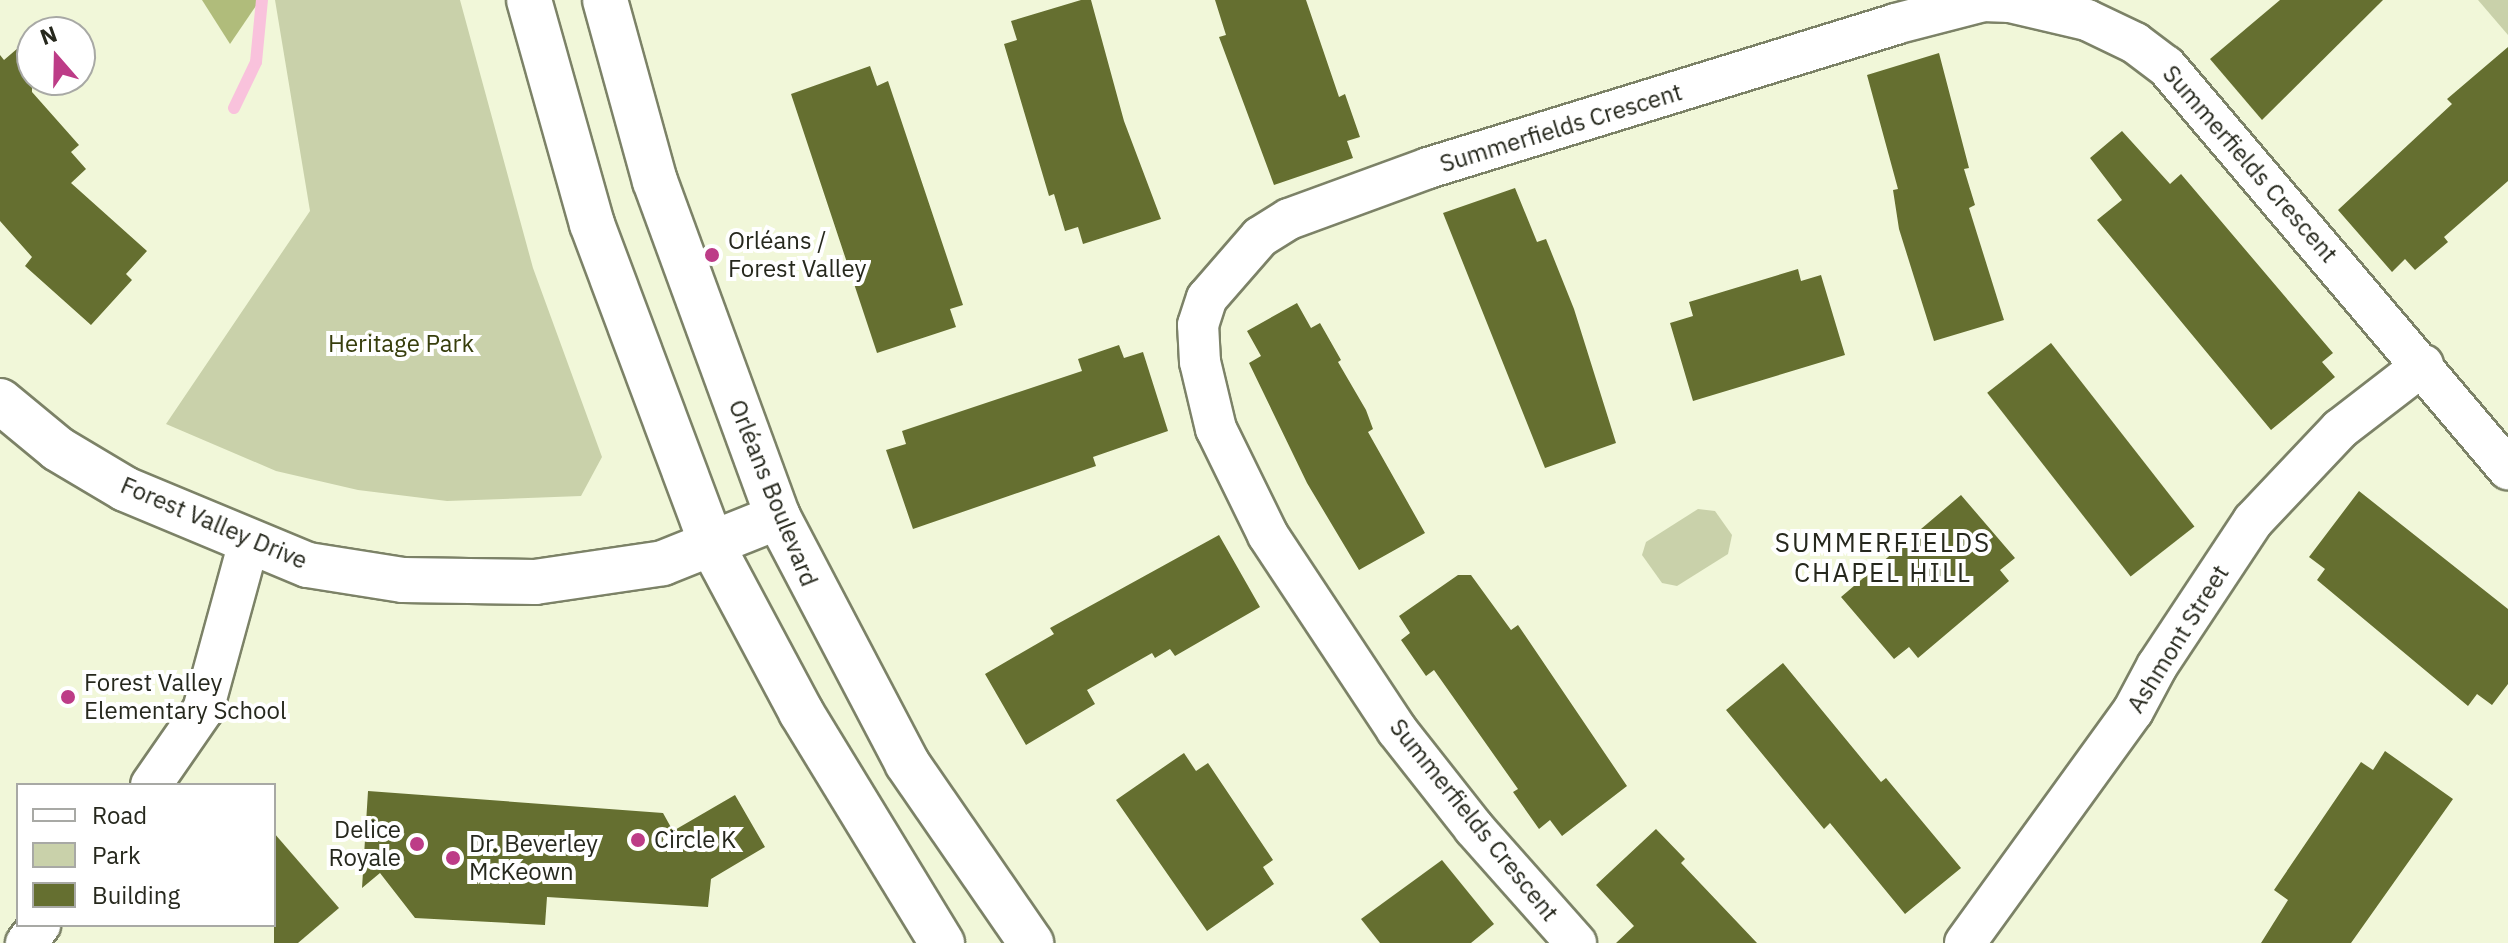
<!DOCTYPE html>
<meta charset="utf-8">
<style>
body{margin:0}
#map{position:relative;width:2508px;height:943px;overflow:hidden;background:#f1f7d9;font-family:"IBM Plex Sans",sans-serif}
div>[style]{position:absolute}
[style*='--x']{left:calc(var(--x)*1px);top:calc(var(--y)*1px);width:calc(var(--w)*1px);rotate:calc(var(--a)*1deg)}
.green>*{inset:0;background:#c9d1aa}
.forest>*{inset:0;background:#b0bc7b}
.stream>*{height:12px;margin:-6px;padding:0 6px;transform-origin:6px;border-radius:6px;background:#f9c2dc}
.building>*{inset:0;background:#656f30;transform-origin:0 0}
.roads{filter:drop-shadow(2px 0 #7c8267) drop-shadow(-2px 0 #7c8267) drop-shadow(0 2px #7c8267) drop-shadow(0 -2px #7c8267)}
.street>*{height:40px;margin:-20px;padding:0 20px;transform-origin:20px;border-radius:20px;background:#fff}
.secondary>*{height:44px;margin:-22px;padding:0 22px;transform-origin:22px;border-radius:22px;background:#fff}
.dots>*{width:22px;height:22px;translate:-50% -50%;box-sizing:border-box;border:4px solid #fff;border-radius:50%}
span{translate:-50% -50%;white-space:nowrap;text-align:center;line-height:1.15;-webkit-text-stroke:8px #fff;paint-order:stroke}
.street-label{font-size:24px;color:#26281d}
.poi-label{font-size:24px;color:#26281d}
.left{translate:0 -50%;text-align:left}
.right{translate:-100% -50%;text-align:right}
.park-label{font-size:24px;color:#373e0c}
.neighbourhood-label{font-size:26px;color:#26281d;letter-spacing:2px}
.legend{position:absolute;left:16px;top:783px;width:260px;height:144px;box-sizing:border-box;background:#fff;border:2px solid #a8a9a5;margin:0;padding:10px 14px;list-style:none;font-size:24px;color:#26281d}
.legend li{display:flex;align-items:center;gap:16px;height:40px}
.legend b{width:40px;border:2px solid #a8a9a5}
.north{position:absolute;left:16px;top:16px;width:80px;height:80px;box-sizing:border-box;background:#fff;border:2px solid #a8a9a5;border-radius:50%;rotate:340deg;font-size:22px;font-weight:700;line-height:32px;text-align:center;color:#26281d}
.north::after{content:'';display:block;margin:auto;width:28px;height:36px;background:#bd3c87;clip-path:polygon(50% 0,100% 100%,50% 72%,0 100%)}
</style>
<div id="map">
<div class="green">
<i style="clip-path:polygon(275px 0,460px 0,533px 268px,602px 457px,581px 496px,447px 501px,358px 490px,276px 471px,166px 424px,310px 211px)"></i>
<i style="clip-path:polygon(2478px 0,2508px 0,2508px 35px)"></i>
<i style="clip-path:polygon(1698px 509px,1715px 511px,1732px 535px,1728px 554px,1677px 586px,1662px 583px,1642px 555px,1646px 542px)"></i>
</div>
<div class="forest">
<i style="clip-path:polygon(202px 0,260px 0,230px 44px)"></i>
</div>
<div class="stream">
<i style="--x:234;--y:108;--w:51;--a:-64.4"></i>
<i style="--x:256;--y:62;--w:62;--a:-84.5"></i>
</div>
<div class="building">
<i style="clip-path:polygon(1081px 0,1091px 0,1124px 121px,1161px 219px,1083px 244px,1078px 227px,1065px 231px,1054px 194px,1049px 196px,1004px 44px,1017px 40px,1011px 21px)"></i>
<i style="clip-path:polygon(1215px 0,1306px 0,1339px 97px,1345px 94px,1360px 137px,1347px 141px,1353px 158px,1274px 185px,1219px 37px,1226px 35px)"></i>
<i style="clip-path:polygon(2280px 0,2383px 0,2262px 120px,2210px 59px)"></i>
<i style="clip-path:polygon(32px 36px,32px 92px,79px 145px,71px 152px,86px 169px,71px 183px,147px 251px,126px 274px,132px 280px,91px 325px,25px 266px,32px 257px,0 221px,0 55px,4px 60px)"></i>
<i style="clip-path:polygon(2508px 47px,2508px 181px,2444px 237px,2448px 242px,2415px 270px,2405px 259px,2392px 272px,2338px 210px,2452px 104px,2447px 99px)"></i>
<i style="clip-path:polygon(1939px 53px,1969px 168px,1964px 169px,1975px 205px,1969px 208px,2004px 320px,1934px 341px,1899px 229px,1893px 190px,1898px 189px,1867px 75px)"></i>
<i style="clip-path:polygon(870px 66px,877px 86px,888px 81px,963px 305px,950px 309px,956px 327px,877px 353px,791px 94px)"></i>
<i style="clip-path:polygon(2122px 131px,2170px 184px,2181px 174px,2333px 353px,2322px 362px,2335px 377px,2271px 430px,2097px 220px,2122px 200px,2090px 158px)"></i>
<i style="clip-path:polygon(1515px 188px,1537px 242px,1546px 239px,1574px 309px,1616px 443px,1545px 468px,1443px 213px)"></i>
<i style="clip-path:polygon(1798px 269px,1801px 281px,1821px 275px,1845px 355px,1693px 401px,1670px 323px,1693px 316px,1689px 302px)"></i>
<i style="clip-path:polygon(1297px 303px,1311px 328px,1320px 323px,1341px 360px,1338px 362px,1366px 410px,1373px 429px,1368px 432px,1425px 533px,1359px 570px,1307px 483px,1249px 363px,1261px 356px,1247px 331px)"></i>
<i style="left:2051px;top:343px;width:233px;height:81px;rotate:52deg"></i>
<i style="clip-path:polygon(1119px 345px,1124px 358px,1143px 352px,1168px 431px,1093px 457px,1096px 466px,913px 529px,886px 450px,906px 444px,902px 431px,1082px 371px,1078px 359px)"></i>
<i style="clip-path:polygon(2359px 491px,2508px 609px,2508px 684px,2492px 705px,2477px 694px,2468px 706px,2317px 580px,2325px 569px,2309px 557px)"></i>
<i style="clip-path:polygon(1961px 495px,2015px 558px,2000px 570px,2009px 581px,1918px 658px,1909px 647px,1894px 659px,1841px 597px)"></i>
<i style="clip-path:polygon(1219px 535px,1260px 607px,1175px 656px,1170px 649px,1155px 658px,1152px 653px,1087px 690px,1095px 704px,1026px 745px,985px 674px,1054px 634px,1050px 628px)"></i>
<i style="clip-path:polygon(1458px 575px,1471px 575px,1511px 630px,1518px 625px,1627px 786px,1562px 836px,1550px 820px,1539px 829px,1513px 792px,1518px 789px,1434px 670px,1426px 676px,1401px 640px,1410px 633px,1399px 616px)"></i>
<i style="clip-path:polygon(1783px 663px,1881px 782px,1886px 778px,1961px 868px,1905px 914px,1830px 823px,1824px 829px,1726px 710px)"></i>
<i style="clip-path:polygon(2385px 751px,2453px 799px,2351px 943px,2261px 943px,2288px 900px,2274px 890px,2361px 762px,2373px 770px)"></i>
<i style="clip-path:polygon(1184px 753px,1196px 771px,1208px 763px,1273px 860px,1263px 867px,1274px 884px,1207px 931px,1116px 800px)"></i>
<i style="clip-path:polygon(368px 791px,663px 813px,673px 831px,735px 795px,765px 847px,711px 879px,708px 907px,547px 897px,545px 925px,415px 918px,380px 873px,362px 888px)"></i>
<i style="clip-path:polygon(1656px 829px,1685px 859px,1681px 863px,1757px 943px,1616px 943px,1634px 926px,1596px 885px)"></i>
<i style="clip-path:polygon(274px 833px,339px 908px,298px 943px,274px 943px)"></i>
<i style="clip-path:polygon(1442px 860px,1494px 924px,1471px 943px,1380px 943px,1361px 919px)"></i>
</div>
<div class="roads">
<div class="street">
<i style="--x:151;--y:785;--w:91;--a:-55.3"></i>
<i style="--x:203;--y:710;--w:174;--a:-74.7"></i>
<i style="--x:26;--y:943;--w:23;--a:-52"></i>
<i style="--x:1576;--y:943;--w:154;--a:-131.6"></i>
<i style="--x:1474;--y:828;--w:125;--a:-128.2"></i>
<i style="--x:1397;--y:730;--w:234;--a:-123.5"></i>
<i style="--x:1268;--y:535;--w:118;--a:-116.1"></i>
<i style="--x:1216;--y:429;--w:69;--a:-103.4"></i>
<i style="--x:1200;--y:362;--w:37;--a:-93"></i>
<i style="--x:1198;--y:325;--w:28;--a:-72"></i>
<i style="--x:1207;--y:298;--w:81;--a:-49"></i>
<i style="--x:1260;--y:237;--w:34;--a:-32"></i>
<i style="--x:1289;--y:219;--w:148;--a:-20.1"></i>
<i style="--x:1428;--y:168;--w:489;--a:-17.1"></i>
<i style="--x:1895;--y:24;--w:91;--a:-14.6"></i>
<i style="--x:1983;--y:1;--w:27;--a:2"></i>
<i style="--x:2010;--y:2;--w:79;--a:13.2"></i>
<i style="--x:2087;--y:20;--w:53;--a:25.6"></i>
<i style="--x:2135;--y:43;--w:39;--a:37"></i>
<i style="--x:2166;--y:66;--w:529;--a:49.68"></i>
<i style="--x:1965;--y:943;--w:286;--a:-54.1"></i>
<i style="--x:2133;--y:711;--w:51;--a:-61.9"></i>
<i style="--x:2157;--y:666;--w:174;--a:-56.5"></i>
<i style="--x:2253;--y:521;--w:127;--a:-46.6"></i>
<i style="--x:2340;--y:429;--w:105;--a:-37.6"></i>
</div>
<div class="secondary">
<i style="--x:529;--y:0;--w:233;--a:74.3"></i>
<i style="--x:592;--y:224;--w:345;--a:69.5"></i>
<i style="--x:713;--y:547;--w:187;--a:61.9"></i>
<i style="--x:801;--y:712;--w:271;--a:58.6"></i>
<i style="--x:605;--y:0;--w:188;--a:74.6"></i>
<i style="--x:655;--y:181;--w:358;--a:69.9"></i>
<i style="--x:778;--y:517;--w:278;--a:62.3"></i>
<i style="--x:907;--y:763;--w:219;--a:55.4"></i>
<i style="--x:0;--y:401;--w:75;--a:39.6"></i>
<i style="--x:58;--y:449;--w:78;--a:30.8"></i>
<i style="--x:125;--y:489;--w:198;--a:22.6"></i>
<i style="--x:308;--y:565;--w:96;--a:9"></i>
<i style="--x:403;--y:580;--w:132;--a:0.9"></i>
<i style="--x:535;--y:582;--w:129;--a:-8.4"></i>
<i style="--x:663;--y:563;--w:124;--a:-21.8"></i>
</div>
</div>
<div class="dots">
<i style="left:712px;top:255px;background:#bd3c87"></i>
<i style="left:68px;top:697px;background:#bd3c87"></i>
<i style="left:638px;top:840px;background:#bd3c87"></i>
<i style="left:417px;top:844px;background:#bd3c87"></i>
<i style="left:453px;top:858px;background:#bd3c87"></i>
</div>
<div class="street-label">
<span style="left:1561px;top:128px;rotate:-17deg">Summerfields Crescent</span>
<span style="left:2250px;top:164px;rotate:49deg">Summerfields Crescent</span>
<span style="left:773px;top:493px;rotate:68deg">Orléans Boulevard</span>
<span style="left:214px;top:523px;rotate:23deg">Forest Valley Drive</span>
<span style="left:2178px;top:639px;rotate:-58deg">Ashmont Street</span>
<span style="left:1474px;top:820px;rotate:51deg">Summerfields Crescent</span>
</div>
<div class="poi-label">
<span class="left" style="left:728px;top:255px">Orléans /<br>Forest Valley</span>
<span class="left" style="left:84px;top:697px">Forest Valley<br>Elementary School</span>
<span class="right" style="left:401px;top:844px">Delice<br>Royale</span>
<span class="left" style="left:654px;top:840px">Circle K</span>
<span class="left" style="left:469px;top:858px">Dr. Beverley<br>McKeown</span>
</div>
<div class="park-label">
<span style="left:401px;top:344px">Heritage Park</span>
</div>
<div class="neighbourhood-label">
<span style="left:1883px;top:558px">SUMMERFIELDS<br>CHAPEL HILL</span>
</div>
<ul class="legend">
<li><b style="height:10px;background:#fff"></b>Road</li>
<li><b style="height:22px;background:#c9d1aa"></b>Park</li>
<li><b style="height:22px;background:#656f30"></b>Building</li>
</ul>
<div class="north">N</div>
</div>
